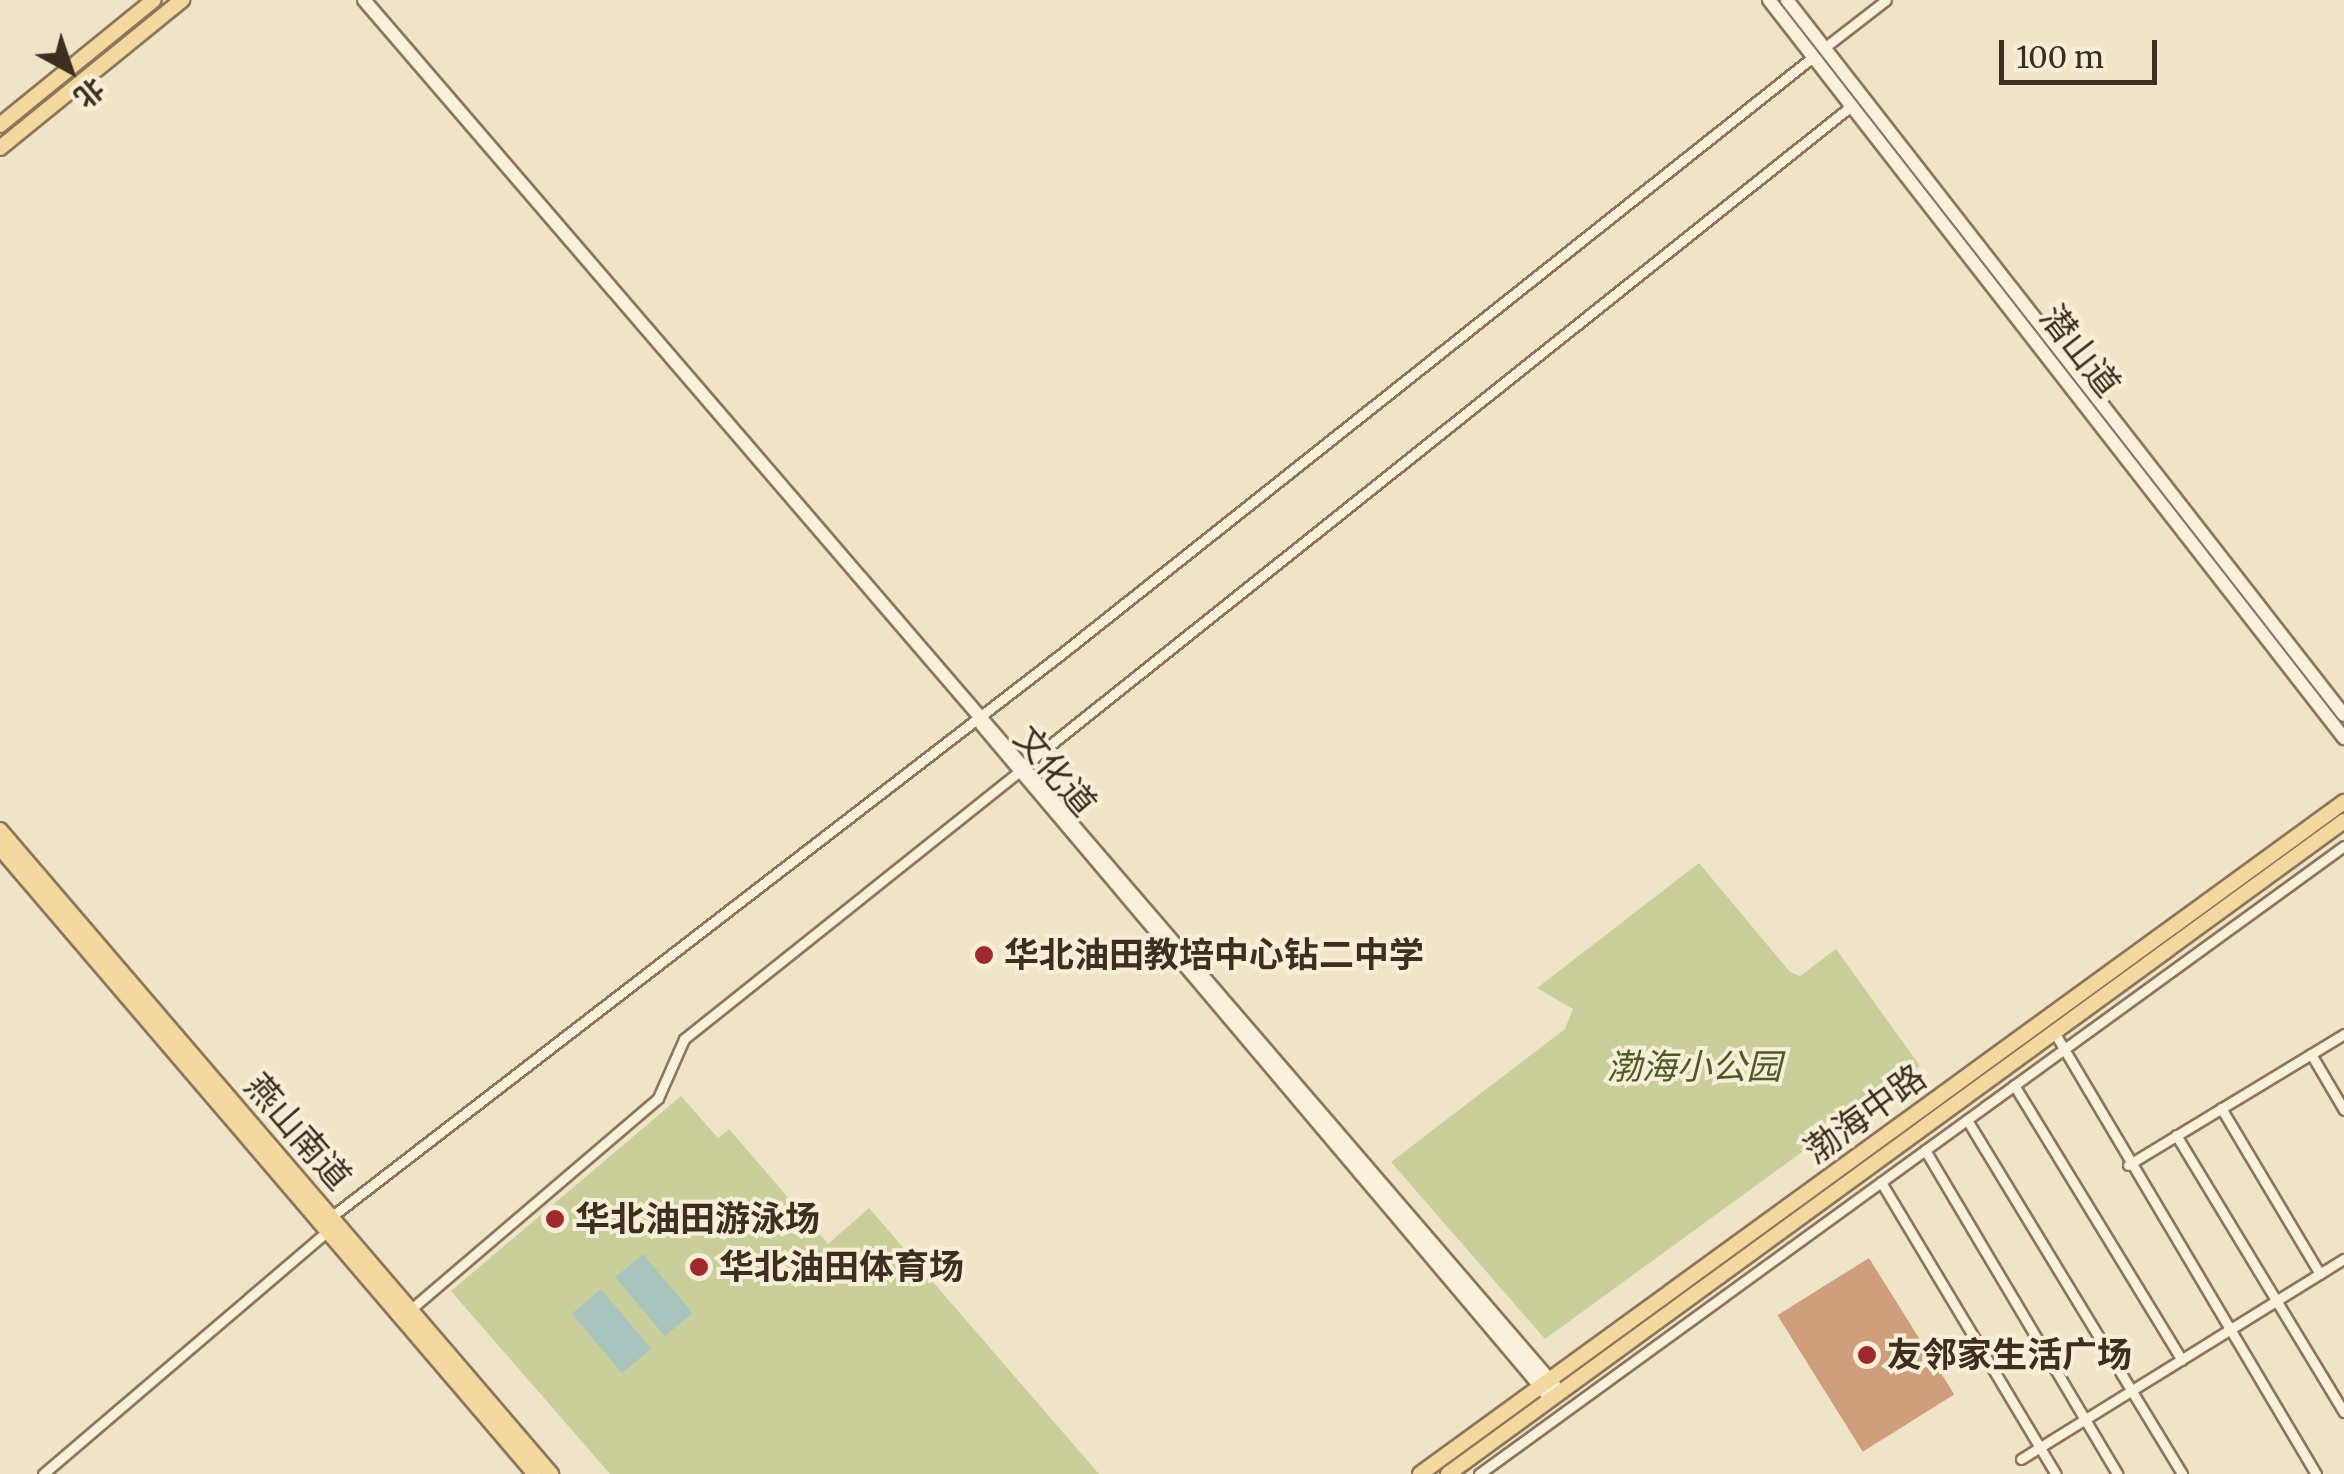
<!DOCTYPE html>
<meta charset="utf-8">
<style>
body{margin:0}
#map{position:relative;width:2344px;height:1474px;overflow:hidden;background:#f0e4c8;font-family:Merriweather,"Noto Sans SC",serif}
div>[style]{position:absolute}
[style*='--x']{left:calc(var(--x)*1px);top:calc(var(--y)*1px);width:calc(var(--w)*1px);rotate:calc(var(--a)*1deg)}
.green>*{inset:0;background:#c9cf9b}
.water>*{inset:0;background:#a9c4bc;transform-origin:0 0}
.building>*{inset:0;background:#cf9f7d;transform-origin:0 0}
.roads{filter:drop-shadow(2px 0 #8d765c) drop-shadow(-2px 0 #8d765c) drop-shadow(0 2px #8d765c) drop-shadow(0 -2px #8d765c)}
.street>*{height:9px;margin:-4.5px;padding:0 4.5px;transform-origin:4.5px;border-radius:4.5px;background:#faf1dc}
.secondary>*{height:12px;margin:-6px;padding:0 6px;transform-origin:6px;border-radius:6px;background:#faf1dc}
.primary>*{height:14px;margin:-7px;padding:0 7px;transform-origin:7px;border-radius:7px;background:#f3d9a0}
.dots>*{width:28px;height:28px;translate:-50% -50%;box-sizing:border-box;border:5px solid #f7eed8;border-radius:50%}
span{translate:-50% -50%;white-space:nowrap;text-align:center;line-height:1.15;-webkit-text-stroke:8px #f7eed8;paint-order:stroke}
.street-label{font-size:35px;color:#3d2e20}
.poi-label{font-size:35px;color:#3d2e20;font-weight:700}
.left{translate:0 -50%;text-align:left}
.park-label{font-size:35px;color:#4d5a26;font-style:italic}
.north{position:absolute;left:20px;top:20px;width:100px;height:100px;-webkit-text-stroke:8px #f7eed8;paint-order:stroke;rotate:140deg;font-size:28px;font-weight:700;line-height:40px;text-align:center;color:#3d2e20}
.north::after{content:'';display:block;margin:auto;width:35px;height:45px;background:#3d2e20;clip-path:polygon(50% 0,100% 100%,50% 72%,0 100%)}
.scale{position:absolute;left:1999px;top:40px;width:158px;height:45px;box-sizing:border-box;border:5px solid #3d2e20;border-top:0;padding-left:12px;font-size:30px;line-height:35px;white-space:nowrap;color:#3d2e20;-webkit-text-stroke:8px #f7eed8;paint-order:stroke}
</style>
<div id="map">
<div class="green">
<i style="clip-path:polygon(1699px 863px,1790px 972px,1800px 976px,1836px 949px,1920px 1066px,1545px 1339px,1391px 1162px,1565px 1029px,1573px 1009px,1537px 988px)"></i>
<i style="clip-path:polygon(681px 1096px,718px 1138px,729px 1129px,828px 1244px,869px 1208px,1099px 1474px,610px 1474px,451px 1291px)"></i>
</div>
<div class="water">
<i style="left:643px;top:1254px;width:77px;height:36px;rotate:50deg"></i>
<i style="left:601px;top:1289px;width:78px;height:38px;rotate:50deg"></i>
</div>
<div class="building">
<i style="left:1869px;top:1258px;width:161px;height:108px;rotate:58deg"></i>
</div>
<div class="roads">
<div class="street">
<i style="--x:1824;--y:48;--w:78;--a:-37.7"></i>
<i style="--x:1025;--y:765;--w:1057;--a:-38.58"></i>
<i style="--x:2054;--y:1032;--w:514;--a:59.34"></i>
<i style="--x:2311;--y:1054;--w:65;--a:59.5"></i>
<i style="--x:2014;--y:1085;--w:322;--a:58.6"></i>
<i style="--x:2221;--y:1108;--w:193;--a:59.2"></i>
<i style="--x:1967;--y:1120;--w:414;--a:58.7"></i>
<i style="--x:2176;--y:1135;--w:324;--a:58.8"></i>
<i style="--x:1925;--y:1150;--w:377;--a:59.3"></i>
<i style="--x:2128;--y:1165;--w:253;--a:-31.2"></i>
<i style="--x:1881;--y:1182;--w:340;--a:59.1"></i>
<i style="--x:331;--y:1217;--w:920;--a:-37.63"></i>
<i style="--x:1060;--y:655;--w:962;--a:-38.46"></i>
<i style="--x:410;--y:1310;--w:326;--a:-40.5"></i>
<i style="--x:658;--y:1098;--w:64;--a:-66.2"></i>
<i style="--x:684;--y:1039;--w:426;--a:-38.6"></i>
<i style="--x:2021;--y:1459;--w:380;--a:-31.8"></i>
<i style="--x:43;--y:1474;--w:375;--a:-40.5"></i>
<i style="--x:1479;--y:1474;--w:1069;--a:-35.98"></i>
</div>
<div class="secondary">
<i style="--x:364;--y:0;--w:1827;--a:49.33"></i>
<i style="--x:1769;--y:0;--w:936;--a:52.08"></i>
<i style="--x:1787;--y:0;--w:906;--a:52.08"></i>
<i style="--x:982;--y:725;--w:874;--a:49.83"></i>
</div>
<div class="primary">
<i style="--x:0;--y:125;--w:198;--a:-39.1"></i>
<i style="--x:0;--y:148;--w:235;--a:-39.1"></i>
<i style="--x:0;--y:830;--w:848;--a:49.45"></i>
<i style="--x:0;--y:848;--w:823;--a:49.48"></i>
<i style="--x:1420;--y:1474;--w:1143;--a:-36.03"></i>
<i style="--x:1448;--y:1474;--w:1109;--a:-36.08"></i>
</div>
</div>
<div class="dots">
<i style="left:984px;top:955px;background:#9e2a2b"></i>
<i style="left:555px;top:1219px;background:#9e2a2b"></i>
<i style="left:699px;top:1267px;background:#9e2a2b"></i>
<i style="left:1867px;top:1355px;background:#9e2a2b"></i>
</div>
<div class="street-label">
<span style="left:2080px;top:351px;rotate:52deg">潜山道</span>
<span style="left:1055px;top:771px;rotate:50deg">文化道</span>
<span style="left:1865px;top:1114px;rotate:-36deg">渤海中路</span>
<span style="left:298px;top:1132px;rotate:49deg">燕山南道</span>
</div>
<div class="poi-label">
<span class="left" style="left:1004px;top:955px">华北油田教培中心钻二中学</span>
<span class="left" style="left:575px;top:1219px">华北油田游泳场</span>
<span class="left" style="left:719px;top:1267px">华北油田体育场</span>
<span class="left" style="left:1887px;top:1355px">友邻家生活广场</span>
</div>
<div class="park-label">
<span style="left:1694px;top:1067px">渤海小公园</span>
</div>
<div class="north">北</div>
<div class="scale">100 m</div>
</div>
